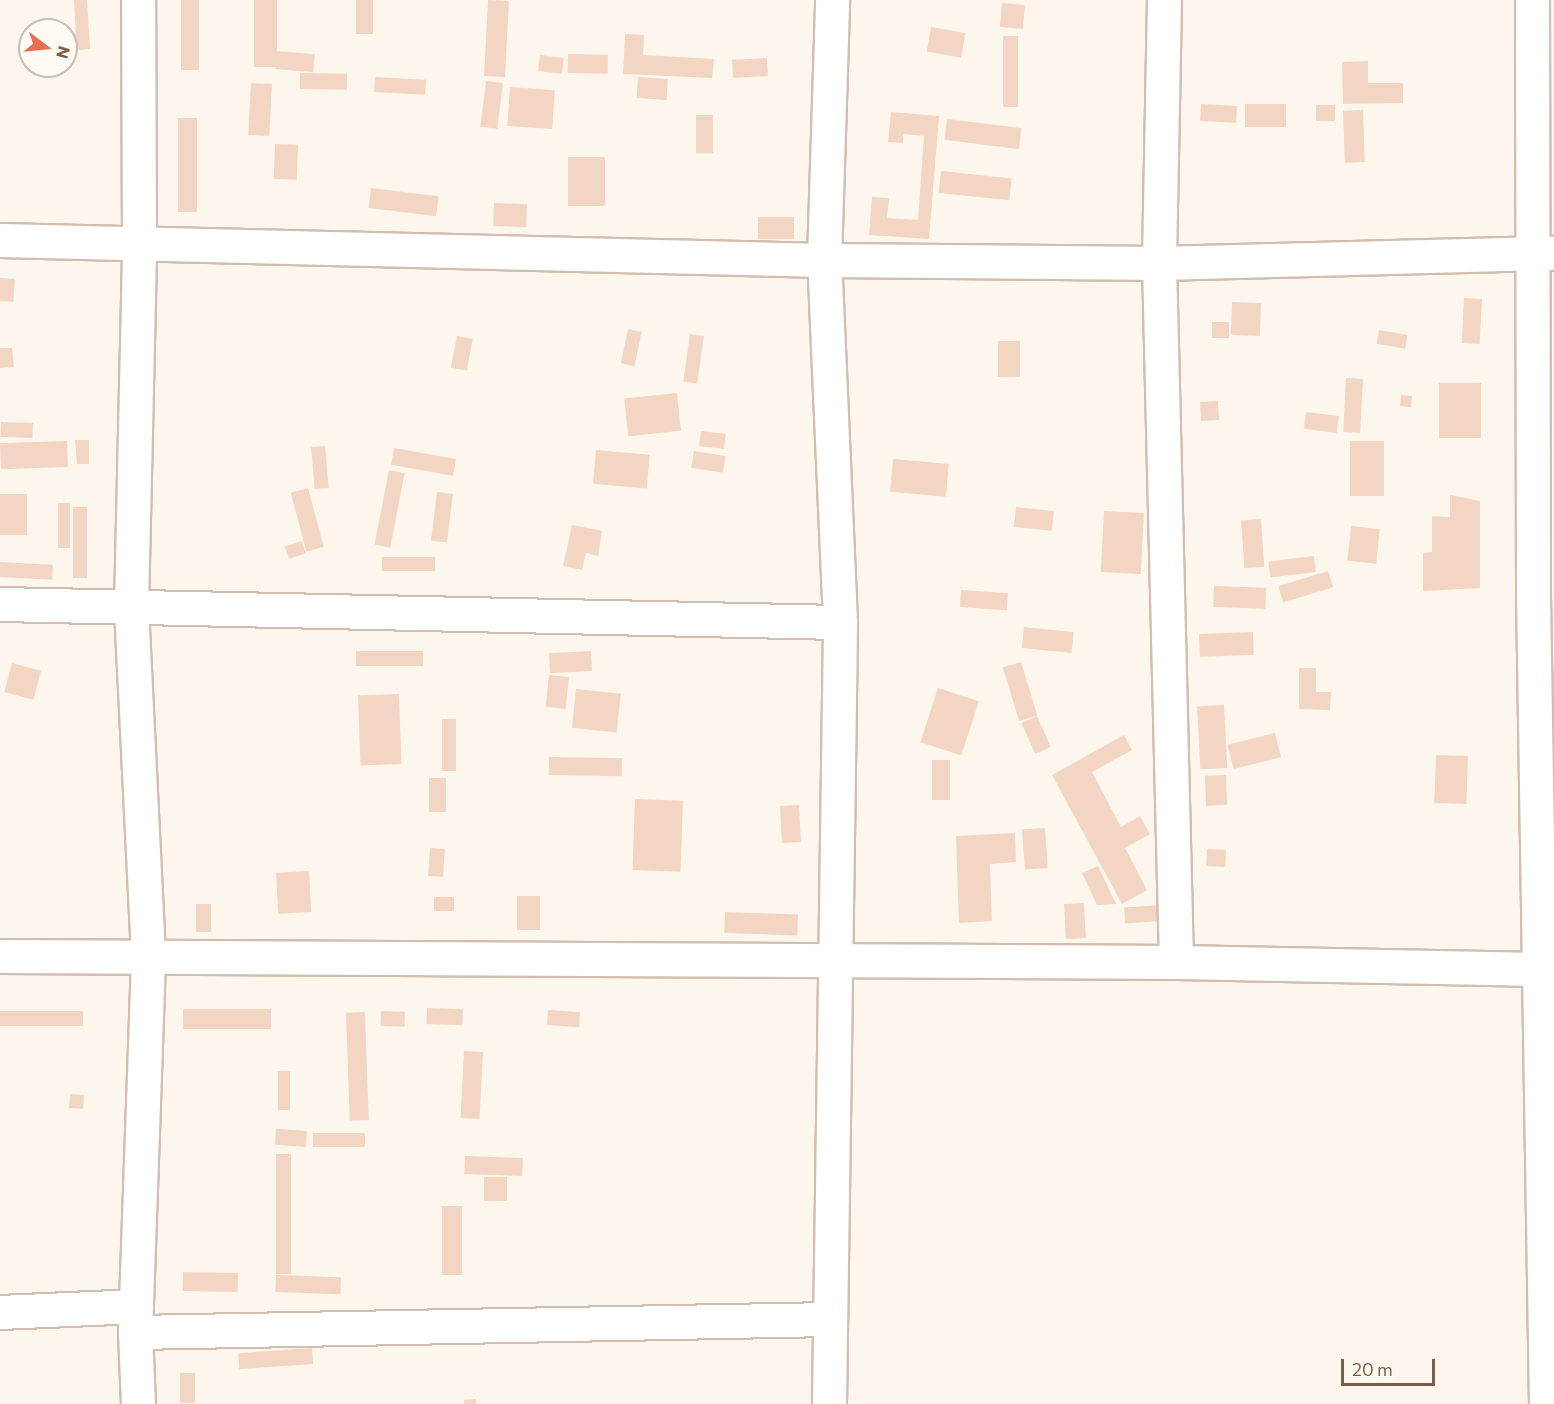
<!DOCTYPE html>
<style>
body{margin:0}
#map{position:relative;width:1554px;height:1404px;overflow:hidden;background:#fdf6ec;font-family:Commissioner,sans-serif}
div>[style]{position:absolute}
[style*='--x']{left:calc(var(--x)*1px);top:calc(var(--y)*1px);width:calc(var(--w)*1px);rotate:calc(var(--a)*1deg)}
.building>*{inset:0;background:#f3d5c3;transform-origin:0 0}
.roads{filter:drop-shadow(2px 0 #d1beb0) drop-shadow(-2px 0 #d1beb0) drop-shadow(0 2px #d1beb0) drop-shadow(0 -2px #d1beb0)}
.minor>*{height:33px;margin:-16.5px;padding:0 16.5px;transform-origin:16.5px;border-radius:16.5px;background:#fff}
span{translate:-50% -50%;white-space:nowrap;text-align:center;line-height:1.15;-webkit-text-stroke:5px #fffaf3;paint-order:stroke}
.north{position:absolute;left:18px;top:18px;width:60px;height:60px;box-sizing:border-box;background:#fffaf3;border:2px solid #cabbb1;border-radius:50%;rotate:106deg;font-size:16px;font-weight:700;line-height:24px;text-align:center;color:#7a5c4d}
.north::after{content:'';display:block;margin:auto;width:21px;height:27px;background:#e76f51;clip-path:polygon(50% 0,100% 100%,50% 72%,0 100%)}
.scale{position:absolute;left:1341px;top:1359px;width:94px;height:27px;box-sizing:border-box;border:3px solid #7a5c4d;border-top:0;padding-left:8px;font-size:18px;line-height:21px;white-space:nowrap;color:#7a5c4d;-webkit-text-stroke:4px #fffaf3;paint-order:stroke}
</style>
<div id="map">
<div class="building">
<i style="clip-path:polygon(74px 0,87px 0,90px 49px,66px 51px,66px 35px,76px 34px)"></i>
<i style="left:181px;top:0;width:18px;height:70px"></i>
<i style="left:254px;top:0;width:23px;height:67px"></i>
<i style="left:356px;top:0;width:17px;height:34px"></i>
<i style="left:488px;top:0;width:21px;height:76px;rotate:3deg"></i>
<i style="left:1002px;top:3px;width:23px;height:24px;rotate:5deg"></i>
<i style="left:931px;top:27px;width:35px;height:25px;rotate:10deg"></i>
<i style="clip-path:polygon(625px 34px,644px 35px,643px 55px,714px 59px,712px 78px,623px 74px)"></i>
<i style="left:1003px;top:36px;width:15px;height:71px"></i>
<i style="left:277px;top:51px;width:38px;height:18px;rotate:5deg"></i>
<i style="left:568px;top:54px;width:40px;height:19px;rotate:1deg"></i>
<i style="left:540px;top:55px;width:24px;height:16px;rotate:7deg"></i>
<i style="left:767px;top:58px;width:18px;height:35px;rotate:87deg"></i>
<i style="clip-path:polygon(1368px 61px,1368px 83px,1403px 83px,1403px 103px,1343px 104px,1342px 62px)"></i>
<i style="left:300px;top:73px;width:47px;height:16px;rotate:1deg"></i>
<i style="left:375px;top:77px;width:51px;height:15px;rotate:3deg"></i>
<i style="left:638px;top:77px;width:30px;height:21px;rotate:4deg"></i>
<i style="left:486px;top:81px;width:17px;height:46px;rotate:7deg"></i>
<i style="left:251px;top:83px;width:21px;height:52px;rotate:3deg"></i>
<i style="left:510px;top:87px;width:45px;height:39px;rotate:4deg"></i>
<i style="left:1201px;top:104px;width:36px;height:17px;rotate:3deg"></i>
<i style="left:1245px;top:104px;width:41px;height:23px"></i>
<i style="left:1316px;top:105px;width:19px;height:16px"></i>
<i style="left:1363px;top:110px;width:52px;height:20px;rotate:88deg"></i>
<i style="clip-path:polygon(891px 112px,939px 116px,929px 239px,869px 235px,872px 197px,889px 198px,887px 218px,918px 220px,924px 136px,903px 134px,903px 143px,888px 142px)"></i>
<i style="left:696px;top:115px;width:17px;height:38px"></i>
<i style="left:178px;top:118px;width:19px;height:94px"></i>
<i style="left:947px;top:119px;width:75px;height:21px;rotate:7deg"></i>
<i style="left:275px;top:144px;width:23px;height:35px;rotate:2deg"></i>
<i style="left:568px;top:157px;width:37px;height:49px"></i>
<i style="left:941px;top:171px;width:71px;height:22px;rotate:6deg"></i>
<i style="left:371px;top:188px;width:68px;height:20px;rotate:7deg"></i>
<i style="left:494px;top:203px;width:33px;height:23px;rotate:2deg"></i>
<i style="left:758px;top:217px;width:36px;height:22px"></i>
<i style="left:0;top:278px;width:15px;height:23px;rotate:4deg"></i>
<i style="left:1464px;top:298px;width:18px;height:45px;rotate:3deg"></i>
<i style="left:1232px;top:302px;width:29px;height:33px;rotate:2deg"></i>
<i style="left:1212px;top:322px;width:17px;height:16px"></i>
<i style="left:628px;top:329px;width:14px;height:35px;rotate:12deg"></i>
<i style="left:1379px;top:330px;width:29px;height:14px;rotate:10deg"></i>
<i style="left:690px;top:334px;width:14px;height:48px;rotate:8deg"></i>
<i style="left:457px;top:336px;width:16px;height:32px;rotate:11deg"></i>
<i style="left:998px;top:341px;width:22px;height:36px"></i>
<i style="clip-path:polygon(0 348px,12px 348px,14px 367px,0 368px)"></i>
<i style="left:1346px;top:378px;width:17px;height:54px;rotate:3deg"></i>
<i style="left:1439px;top:383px;width:42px;height:55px"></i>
<i style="left:677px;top:393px;width:38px;height:53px;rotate:84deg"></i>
<i style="left:1401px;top:395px;width:11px;height:11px;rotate:5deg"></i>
<i style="left:1218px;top:401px;width:19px;height:18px;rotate:87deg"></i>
<i style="left:1306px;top:412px;width:33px;height:17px;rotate:7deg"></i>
<i style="left:1px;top:422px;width:32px;height:15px;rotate:2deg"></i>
<i style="left:701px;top:431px;width:25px;height:15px;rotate:7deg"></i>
<i style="clip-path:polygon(75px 440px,89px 440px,89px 464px,77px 464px)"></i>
<i style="left:67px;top:441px;width:26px;height:67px;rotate:88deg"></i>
<i style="left:1350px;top:441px;width:34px;height:55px"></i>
<i style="left:325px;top:446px;width:42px;height:14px;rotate:85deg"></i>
<i style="left:394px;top:448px;width:63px;height:17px;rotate:10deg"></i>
<i style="left:596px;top:450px;width:54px;height:34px;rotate:5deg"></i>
<i style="left:694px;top:451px;width:32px;height:17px;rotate:9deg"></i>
<i style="left:893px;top:459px;width:56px;height:33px;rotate:5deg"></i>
<i style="left:389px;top:470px;width:16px;height:76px;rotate:11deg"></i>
<i style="left:308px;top:488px;width:61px;height:18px;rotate:75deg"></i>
<i style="left:437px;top:492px;width:16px;height:49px;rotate:7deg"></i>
<i style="left:0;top:494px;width:27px;height:41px"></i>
<i style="clip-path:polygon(1450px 495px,1480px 501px,1480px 588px,1423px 591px,1423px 553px,1432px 552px,1432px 516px,1450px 517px)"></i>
<i style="left:58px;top:503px;width:12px;height:45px"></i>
<i style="left:73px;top:507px;width:14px;height:71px"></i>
<i style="left:1016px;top:507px;width:38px;height:20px;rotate:6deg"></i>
<i style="left:1104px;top:511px;width:40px;height:61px;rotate:3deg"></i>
<i style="left:1261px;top:519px;width:48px;height:20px;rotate:86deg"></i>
<i style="clip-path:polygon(572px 525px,602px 531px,598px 556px,586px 553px,582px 570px,563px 566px)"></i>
<i style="left:1351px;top:526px;width:29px;height:35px;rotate:6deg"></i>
<i style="left:302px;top:541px;width:13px;height:18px;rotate:72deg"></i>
<i style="left:1314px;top:556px;width:16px;height:46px;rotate:83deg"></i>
<i style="left:382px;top:557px;width:53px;height:14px"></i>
<i style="left:0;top:562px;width:53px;height:15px;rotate:3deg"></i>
<i style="left:1328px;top:571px;width:17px;height:52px;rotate:73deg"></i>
<i style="left:1214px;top:586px;width:52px;height:21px;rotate:2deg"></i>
<i style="left:961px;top:590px;width:47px;height:17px;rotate:4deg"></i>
<i style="left:1024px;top:627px;width:50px;height:21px;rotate:6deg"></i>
<i style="left:1253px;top:632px;width:23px;height:54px;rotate:88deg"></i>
<i style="left:423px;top:651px;width:15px;height:67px;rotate:90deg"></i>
<i style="left:591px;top:651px;width:20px;height:42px;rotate:87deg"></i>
<i style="left:1021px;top:662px;width:56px;height:19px;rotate:73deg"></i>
<i style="left:12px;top:663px;width:30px;height:30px;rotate:15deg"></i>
<i style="clip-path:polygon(1299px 668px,1316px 668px,1316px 692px,1331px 692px,1330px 710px,1299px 709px)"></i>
<i style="left:549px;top:675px;width:20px;height:32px;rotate:6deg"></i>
<i style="left:938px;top:688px;width:43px;height:57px;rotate:18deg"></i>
<i style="left:576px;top:689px;width:45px;height:39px;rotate:6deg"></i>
<i style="left:399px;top:694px;width:70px;height:41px;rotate:88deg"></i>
<i style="left:1224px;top:705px;width:63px;height:27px;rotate:87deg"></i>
<i style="left:1037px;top:716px;width:34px;height:17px;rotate:66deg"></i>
<i style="left:442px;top:719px;width:14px;height:52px"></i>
<i style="left:1275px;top:733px;width:25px;height:49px;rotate:76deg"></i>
<i style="clip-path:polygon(1124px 735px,1132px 750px,1092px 772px,1121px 827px,1140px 816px,1150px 834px,1125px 848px,1147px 890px,1122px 904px,1052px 775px)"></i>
<i style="left:1436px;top:755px;width:32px;height:48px;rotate:2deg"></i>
<i style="left:549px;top:757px;width:73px;height:18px;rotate:1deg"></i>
<i style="left:932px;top:760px;width:18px;height:40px"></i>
<i style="left:1226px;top:775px;width:30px;height:21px;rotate:88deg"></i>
<i style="left:429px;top:778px;width:17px;height:34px"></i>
<i style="left:635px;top:799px;width:48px;height:71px;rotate:2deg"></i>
<i style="left:799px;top:805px;width:37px;height:19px;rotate:87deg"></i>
<i style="left:1045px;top:828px;width:40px;height:23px;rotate:86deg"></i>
<i style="clip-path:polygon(1015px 833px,1016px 862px,990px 864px,992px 921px,959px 923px,956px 836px)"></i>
<i style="left:430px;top:848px;width:15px;height:28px;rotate:4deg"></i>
<i style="left:1207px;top:849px;width:19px;height:17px;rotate:3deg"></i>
<i style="clip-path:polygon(1098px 866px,1116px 904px,1097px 905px,1082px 873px)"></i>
<i style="left:309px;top:871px;width:41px;height:33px;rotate:87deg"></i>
<i style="left:517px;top:896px;width:23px;height:34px"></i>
<i style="left:434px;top:897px;width:20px;height:14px"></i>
<i style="left:1084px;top:903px;width:35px;height:20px;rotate:87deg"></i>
<i style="left:196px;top:904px;width:15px;height:28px"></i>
<i style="left:1161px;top:905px;width:16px;height:37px;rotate:86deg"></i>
<i style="left:725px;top:912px;width:73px;height:21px;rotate:2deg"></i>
<i style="left:427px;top:1008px;width:36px;height:16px;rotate:2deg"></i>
<i style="left:183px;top:1009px;width:88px;height:20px"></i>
<i style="left:548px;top:1010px;width:32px;height:15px;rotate:4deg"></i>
<i style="left:0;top:1011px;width:83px;height:15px"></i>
<i style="left:381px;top:1011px;width:24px;height:15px;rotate:2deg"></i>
<i style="left:365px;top:1012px;width:108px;height:19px;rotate:88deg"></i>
<i style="left:464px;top:1051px;width:19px;height:67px;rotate:3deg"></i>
<i style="left:278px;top:1071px;width:12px;height:39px"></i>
<i style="left:70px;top:1094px;width:14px;height:14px;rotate:4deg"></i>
<i style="left:307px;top:1131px;width:16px;height:31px;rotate:94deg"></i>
<i style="left:313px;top:1133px;width:52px;height:14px"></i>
<i style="left:276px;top:1154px;width:15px;height:120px"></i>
<i style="left:465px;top:1156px;width:58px;height:18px;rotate:2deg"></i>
<i style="left:484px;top:1177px;width:23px;height:24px"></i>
<i style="left:442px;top:1206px;width:20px;height:69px"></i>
<i style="left:183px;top:1272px;width:55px;height:19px;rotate:1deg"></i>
<i style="left:276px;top:1275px;width:65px;height:17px;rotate:2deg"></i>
<i style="left:312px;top:1348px;width:16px;height:74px;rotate:86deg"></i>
<i style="left:180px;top:1373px;width:15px;height:30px"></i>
<i style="clip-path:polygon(476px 1399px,476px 1404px,464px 1404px,464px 1400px)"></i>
</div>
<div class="roads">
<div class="minor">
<i style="--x:1164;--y:0;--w:263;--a:91.1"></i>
<i style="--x:1159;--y:263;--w:699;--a:88.61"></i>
<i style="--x:1532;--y:0;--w:595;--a:89.9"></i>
<i style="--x:1533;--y:595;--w:809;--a:89.08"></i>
<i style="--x:0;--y:240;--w:824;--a:1.39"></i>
<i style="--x:824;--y:260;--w:335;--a:0.5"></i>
<i style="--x:1159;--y:263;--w:395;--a:-1.5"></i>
<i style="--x:0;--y:604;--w:840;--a:1.23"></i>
<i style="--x:0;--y:956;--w:1176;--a:0.29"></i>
<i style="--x:1176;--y:962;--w:378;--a:1.1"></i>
<i style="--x:0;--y:1312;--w:136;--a:-2.5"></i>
<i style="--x:135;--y:1332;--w:693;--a:-1.07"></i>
<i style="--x:138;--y:1404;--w:72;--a:-92.4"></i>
<i style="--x:135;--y:1332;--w:377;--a:-88"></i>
<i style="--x:148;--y:955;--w:348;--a:-92.8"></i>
<i style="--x:131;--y:607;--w:364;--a:-88.7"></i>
<i style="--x:139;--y:243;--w:243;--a:-90.2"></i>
<i style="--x:829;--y:1404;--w:782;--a:-89.19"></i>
<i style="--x:840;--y:622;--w:362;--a:-92.5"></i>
<i style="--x:824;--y:260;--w:260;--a:-88.2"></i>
</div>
</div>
<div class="north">N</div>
<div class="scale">20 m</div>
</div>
